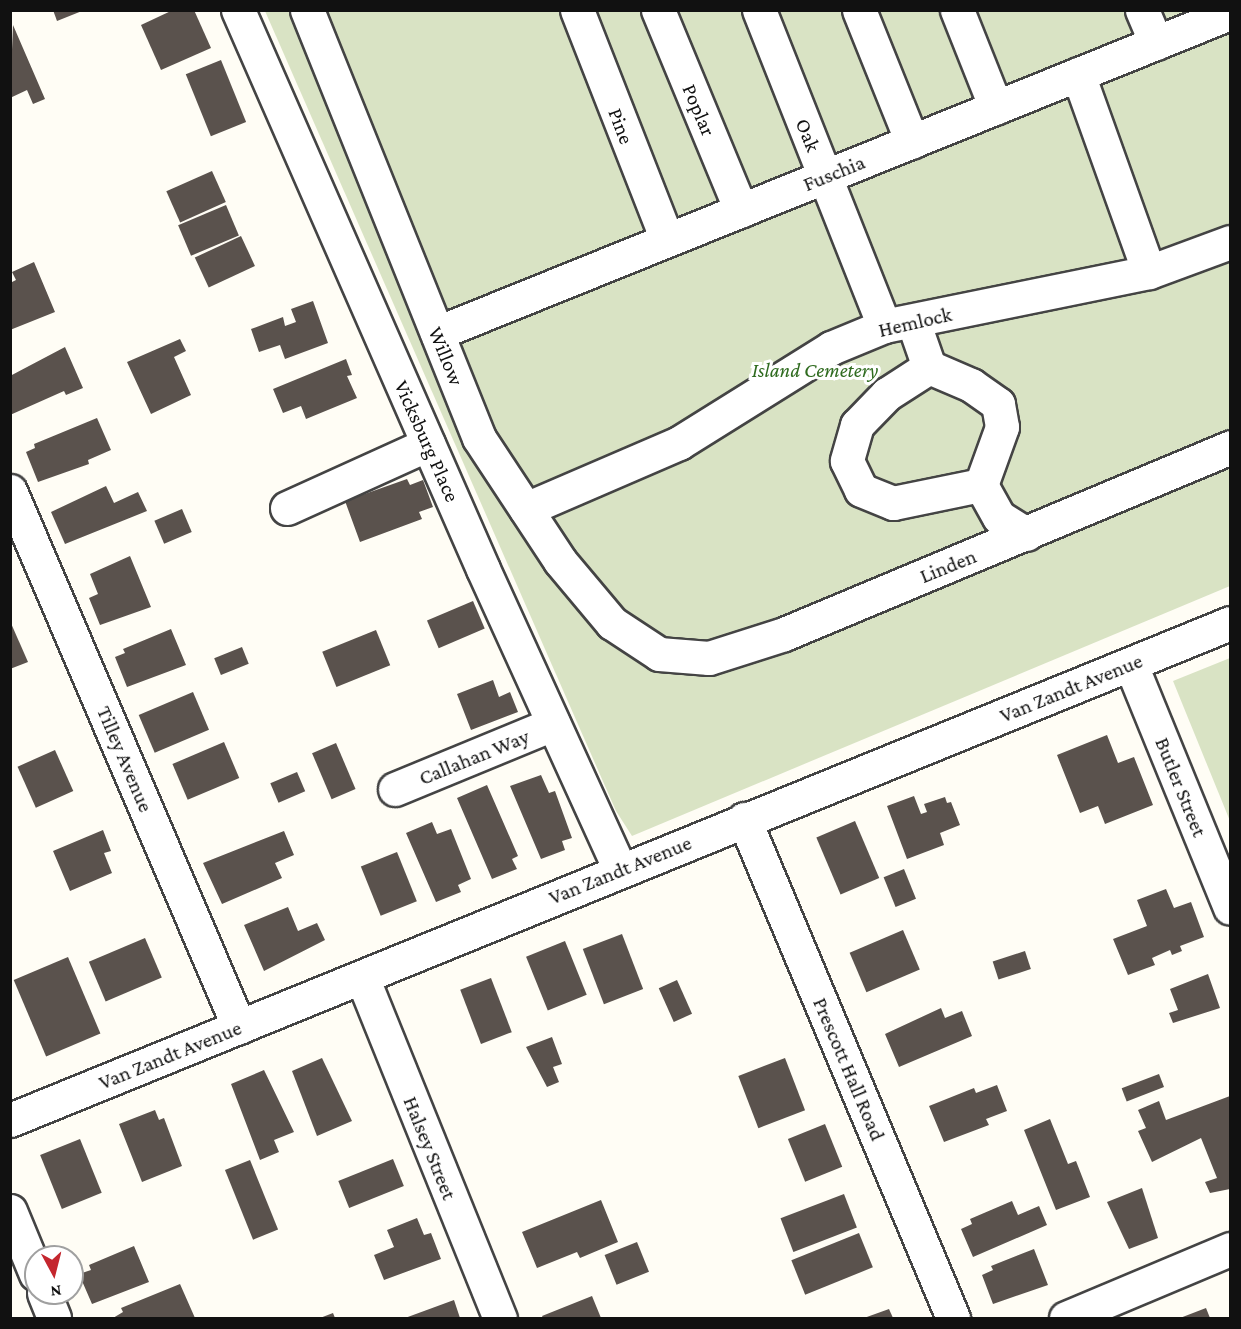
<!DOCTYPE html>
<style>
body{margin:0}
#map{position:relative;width:1241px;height:1329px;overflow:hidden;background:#fffdf5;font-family:"Crimson Pro",serif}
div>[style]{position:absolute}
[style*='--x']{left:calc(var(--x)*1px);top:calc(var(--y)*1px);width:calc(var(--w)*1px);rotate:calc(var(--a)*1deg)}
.cemetery>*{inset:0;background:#d9e3c4}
.building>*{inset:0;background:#5a524d;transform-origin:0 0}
.roads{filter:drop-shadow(2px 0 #444) drop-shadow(-2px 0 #444) drop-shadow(0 2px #444) drop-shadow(0 -2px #444)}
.minor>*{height:33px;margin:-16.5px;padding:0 16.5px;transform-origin:16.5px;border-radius:16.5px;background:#fff}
span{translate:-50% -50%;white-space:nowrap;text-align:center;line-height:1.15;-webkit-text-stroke:6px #fff;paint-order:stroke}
.street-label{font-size:21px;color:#111}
.park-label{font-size:21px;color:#2f6b1f;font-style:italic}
.frame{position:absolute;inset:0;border:12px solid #111;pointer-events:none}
.north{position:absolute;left:24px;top:1245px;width:60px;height:60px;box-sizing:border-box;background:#fff;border:2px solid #a0a0a0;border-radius:50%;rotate:173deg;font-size:16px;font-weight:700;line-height:24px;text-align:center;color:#111}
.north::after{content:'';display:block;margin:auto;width:21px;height:27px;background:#c4262e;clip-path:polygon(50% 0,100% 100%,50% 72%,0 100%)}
</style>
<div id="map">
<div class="cemetery">
<i style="clip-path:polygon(265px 11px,1230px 11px,1230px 586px,632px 836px,616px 811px)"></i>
<i style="clip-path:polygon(1230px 658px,1230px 821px,1173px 681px)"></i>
</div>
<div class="building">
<i style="clip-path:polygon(53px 10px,82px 10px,82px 11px,57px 21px)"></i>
<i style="clip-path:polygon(173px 10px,194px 10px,211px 48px,161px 70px,141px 25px)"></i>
<i style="clip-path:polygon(13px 25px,45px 99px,33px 104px,27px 90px,10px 98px)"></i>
<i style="left:221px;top:60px;width:67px;height:38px;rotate:68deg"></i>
<i style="left:212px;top:171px;width:34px;height:50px;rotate:66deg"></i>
<i style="left:226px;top:205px;width:33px;height:52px;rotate:67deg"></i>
<i style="left:241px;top:236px;width:33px;height:51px;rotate:65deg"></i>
<i style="clip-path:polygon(34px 262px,55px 312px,10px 330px,10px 283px,16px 280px,12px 272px)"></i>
<i style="clip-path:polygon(313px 301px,328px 343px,285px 359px,280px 345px,259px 352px,251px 329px,283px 317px,285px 326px,296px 322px,291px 309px)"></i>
<i style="clip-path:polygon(180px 339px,186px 351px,174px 357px,191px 395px,151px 414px,127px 362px)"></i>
<i style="clip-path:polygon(65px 347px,83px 388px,66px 395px,64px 391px,10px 415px,10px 376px)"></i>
<i style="clip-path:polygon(346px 359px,352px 375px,347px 376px,357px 398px,306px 419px,301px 406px,283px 413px,273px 389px)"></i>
<i style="clip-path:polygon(97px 418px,111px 450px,88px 460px,89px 464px,38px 482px,26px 452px,35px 448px,34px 444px)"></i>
<i style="clip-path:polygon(407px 479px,410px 485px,423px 480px,433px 507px,419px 512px,422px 519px,360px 542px,345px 501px)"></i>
<i style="clip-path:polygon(106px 486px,114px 503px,138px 492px,147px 511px,65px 544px,51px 512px)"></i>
<i style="left:182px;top:509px;width:25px;height:30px;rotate:67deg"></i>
<i style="clip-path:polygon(130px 556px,151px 607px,100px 625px,89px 598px,98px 594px,90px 574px)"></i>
<i style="left:473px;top:601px;width:30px;height:50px;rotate:67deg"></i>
<i style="clip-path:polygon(10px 621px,28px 662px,10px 669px)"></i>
<i style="clip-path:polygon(171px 629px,186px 665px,127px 687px,115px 657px,125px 653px,123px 649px)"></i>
<i style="left:376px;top:630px;width:38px;height:58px;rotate:68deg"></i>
<i style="left:242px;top:647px;width:18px;height:30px;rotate:68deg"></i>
<i style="clip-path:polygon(493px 680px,499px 697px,510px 692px,518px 712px,471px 730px,457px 694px)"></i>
<i style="left:193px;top:692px;width:41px;height:59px;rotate:67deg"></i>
<i style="clip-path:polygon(1107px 735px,1118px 763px,1134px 757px,1153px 805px,1105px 824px,1098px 806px,1080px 813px,1057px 755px)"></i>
<i style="left:224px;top:742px;width:39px;height:56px;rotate:67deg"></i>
<i style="left:336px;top:743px;width:50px;height:26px;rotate:67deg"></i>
<i style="left:55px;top:750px;width:45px;height:41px;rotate:66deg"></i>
<i style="left:297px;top:772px;width:21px;height:29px;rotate:67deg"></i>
<i style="clip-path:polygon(541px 775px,549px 793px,555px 791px,572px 838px,562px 841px,565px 850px,541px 859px,510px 786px)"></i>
<i style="clip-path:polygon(487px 785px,518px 856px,512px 859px,517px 869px,492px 879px,457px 798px)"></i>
<i style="clip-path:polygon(914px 796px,921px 814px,927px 812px,924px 804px,945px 797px,947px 803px,951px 802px,960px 825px,940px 833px,944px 845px,907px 859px,887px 806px)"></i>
<i style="left:855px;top:821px;width:62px;height:42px;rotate:67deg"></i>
<i style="clip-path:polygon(432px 822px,437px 834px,451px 829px,471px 879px,458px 885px,461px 892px,436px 902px,406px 833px)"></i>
<i style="clip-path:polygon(103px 830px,111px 851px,104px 853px,112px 873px,70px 891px,53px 851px)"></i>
<i style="clip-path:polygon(284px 831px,294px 855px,275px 863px,282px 878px,222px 904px,203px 863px)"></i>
<i style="left:397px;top:852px;width:53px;height:39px;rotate:68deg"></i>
<i style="left:904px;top:869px;width:32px;height:22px;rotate:68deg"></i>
<i style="clip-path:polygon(1166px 889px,1174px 908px,1191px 902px,1204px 937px,1180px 946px,1182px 951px,1172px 955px,1170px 950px,1152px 958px,1155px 965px,1128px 975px,1113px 939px,1147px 926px,1137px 900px)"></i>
<i style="clip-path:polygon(288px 907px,298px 931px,317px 923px,325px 940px,264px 971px,244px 925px)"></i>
<i style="left:903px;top:930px;width:43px;height:58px;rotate:67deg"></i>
<i style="left:622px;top:934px;width:59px;height:42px;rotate:69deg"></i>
<i style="left:145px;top:938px;width:43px;height:61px;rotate:67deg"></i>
<i style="left:565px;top:941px;width:58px;height:42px;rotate:68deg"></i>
<i style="left:1025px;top:951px;width:19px;height:34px;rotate:72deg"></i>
<i style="left:68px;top:957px;width:83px;height:59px;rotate:67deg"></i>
<i style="clip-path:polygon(1208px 974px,1220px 1008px,1173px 1023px,1169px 1013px,1178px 1010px,1170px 989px)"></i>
<i style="left:491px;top:978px;width:58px;height:33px;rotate:69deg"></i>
<i style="left:677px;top:980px;width:37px;height:20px;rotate:66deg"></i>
<i style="clip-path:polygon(941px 1008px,945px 1018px,962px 1011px,972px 1036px,899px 1067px,885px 1034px)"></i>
<i style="clip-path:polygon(552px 1037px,562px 1064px,553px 1067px,559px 1082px,547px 1087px,526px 1047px)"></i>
<i style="clip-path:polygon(322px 1058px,352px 1121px,317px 1136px,292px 1071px)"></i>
<i style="left:785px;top:1058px;width:56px;height:50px;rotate:69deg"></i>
<i style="clip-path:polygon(264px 1070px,294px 1132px,274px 1140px,279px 1152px,260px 1160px,231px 1084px)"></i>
<i style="left:1159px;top:1074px;width:14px;height:40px;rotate:69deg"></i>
<i style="clip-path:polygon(997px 1085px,1007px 1111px,986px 1119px,989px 1125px,944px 1142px,929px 1106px,974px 1088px,976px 1093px)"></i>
<i style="clip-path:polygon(1230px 1096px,1230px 1189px,1210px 1193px,1205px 1182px,1217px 1178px,1201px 1138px,1152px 1162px,1138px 1131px,1146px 1128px,1138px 1110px,1159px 1101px,1166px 1120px)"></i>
<i style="clip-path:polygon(155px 1110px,159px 1120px,164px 1118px,182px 1166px,142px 1182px,119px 1124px)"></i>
<i style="clip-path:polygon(1050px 1119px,1068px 1164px,1076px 1161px,1090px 1197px,1056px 1210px,1024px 1130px)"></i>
<i style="left:825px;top:1124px;width:46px;height:40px;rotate:68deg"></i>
<i style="left:80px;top:1139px;width:58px;height:43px;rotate:68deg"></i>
<i style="left:393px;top:1159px;width:29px;height:59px;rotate:68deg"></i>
<i style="left:250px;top:1160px;width:75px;height:27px;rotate:68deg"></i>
<i style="clip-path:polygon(1142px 1188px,1158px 1238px,1129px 1249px,1107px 1202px)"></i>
<i style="left:844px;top:1194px;width:36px;height:68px;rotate:69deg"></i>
<i style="clip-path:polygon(601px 1200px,618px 1242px,580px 1258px,577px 1252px,537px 1268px,522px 1232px)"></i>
<i style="clip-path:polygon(1012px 1201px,1018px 1215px,1039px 1206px,1047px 1225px,973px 1257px,961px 1229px,972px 1224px,970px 1219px)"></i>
<i style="clip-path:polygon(417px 1218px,424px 1235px,431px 1233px,441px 1259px,384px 1280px,374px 1255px,394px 1247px,387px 1230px)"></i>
<i style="left:859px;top:1233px;width:37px;height:73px;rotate:68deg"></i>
<i style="left:637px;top:1242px;width:32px;height:35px;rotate:68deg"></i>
<i style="clip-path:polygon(134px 1246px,149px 1282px,92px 1304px,79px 1274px,91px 1270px,89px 1265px)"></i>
<i style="clip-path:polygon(1034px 1249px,1048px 1285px,993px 1304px,982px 1275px,993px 1270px,991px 1266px)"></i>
<i style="clip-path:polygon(180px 1284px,195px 1318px,113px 1318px,123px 1312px,121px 1308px)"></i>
<i style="clip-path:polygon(592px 1296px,601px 1318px,543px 1318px,542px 1316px)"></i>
<i style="clip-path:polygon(454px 1300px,460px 1318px,405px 1318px)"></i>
<i style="clip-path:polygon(1206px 1308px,1210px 1318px,1180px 1318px)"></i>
<i style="clip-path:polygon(889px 1309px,893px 1318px,864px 1318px)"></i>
<i style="clip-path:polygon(333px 1313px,335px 1318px,320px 1318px)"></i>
</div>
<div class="roads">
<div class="minor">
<i style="--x:238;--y:10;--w:610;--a:66.33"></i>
<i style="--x:483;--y:569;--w:331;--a:65.5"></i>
<i style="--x:307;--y:10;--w:461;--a:68.1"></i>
<i style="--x:479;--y:438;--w:147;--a:56.6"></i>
<i style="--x:560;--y:561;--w:81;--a:50"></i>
<i style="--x:612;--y:623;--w:56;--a:33.4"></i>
<i style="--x:659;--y:654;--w:50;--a:4.6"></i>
<i style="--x:709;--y:658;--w:79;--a:-17.7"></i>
<i style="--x:784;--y:634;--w:484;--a:-22.7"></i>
<i style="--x:577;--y:10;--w:247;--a:68.6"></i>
<i style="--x:658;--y:10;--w:217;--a:67.5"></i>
<i style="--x:759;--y:10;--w:340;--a:68.4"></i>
<i style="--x:859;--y:10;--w:142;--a:68.1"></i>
<i style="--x:957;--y:10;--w:105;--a:68.3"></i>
<i style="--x:1142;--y:10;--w:36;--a:67"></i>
<i style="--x:1078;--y:74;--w:210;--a:70.3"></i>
<i style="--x:913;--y:321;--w:49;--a:70.8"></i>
<i style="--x:929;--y:367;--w:46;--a:23.2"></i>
<i style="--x:971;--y:385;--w:33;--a:35"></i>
<i style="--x:998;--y:404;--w:23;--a:80"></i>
<i style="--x:1002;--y:427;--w:62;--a:109.9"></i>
<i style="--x:437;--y:333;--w:855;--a:-21.98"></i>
<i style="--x:929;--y:367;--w:50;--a:147.3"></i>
<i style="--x:887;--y:394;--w:43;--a:134.1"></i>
<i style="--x:857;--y:425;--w:37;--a:106"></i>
<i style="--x:847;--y:461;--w:32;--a:64"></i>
<i style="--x:861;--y:490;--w:35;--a:22"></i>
<i style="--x:893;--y:503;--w:90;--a:-11.6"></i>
<i style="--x:981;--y:485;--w:37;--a:61"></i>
<i style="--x:999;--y:517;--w:32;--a:32"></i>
<i style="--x:10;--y:491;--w:583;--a:66.87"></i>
<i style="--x:287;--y:508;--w:155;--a:-24.4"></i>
<i style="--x:526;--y:509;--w:167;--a:-23.3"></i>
<i style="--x:679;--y:443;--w:179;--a:-32"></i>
<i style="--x:831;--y:348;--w:57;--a:-22.5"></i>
<i style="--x:884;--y:326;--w:270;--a:-11.5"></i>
<i style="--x:1149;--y:272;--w:86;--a:-20.3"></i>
<i style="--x:1131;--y:665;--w:262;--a:67.8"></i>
<i style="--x:395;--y:789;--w:171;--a:-22.4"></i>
<i style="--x:744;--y:819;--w:541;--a:67.27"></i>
<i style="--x:362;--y:977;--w:368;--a:68"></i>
<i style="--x:10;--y:1120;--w:1317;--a:-22.16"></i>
<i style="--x:10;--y:1211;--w:68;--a:67.6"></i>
<i style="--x:44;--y:1293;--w:27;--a:68"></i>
<i style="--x:1066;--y:1318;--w:178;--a:-22.8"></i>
</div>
</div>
<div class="street-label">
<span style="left:699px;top:110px;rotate:67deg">Poplar</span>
<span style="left:621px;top:126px;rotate:69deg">Pine</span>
<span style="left:808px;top:135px;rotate:68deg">Oak</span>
<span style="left:834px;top:173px;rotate:-22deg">Fuschia</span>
<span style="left:915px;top:322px;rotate:-13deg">Hemlock</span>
<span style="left:446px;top:356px;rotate:68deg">Willow</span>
<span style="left:427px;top:441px;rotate:66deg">Vicksburg Place</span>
<span style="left:948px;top:566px;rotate:-22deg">Linden</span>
<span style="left:1071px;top:688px;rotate:-22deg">Van Zandt Avenue</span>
<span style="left:474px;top:757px;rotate:-22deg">Callahan Way</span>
<span style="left:125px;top:759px;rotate:67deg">Tilley Avenue</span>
<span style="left:1181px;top:787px;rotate:68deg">Butler Street</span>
<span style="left:620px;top:870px;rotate:-22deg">Van Zandt Avenue</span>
<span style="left:170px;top:1055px;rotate:-22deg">Van Zandt Avenue</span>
<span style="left:849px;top:1069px;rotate:67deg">Prescott Hall Road</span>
<span style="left:430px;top:1148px;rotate:68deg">Halsey Street</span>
</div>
<div class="park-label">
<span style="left:815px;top:370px">Island Cemetery</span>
</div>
<div class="frame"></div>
<div class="north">N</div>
</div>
